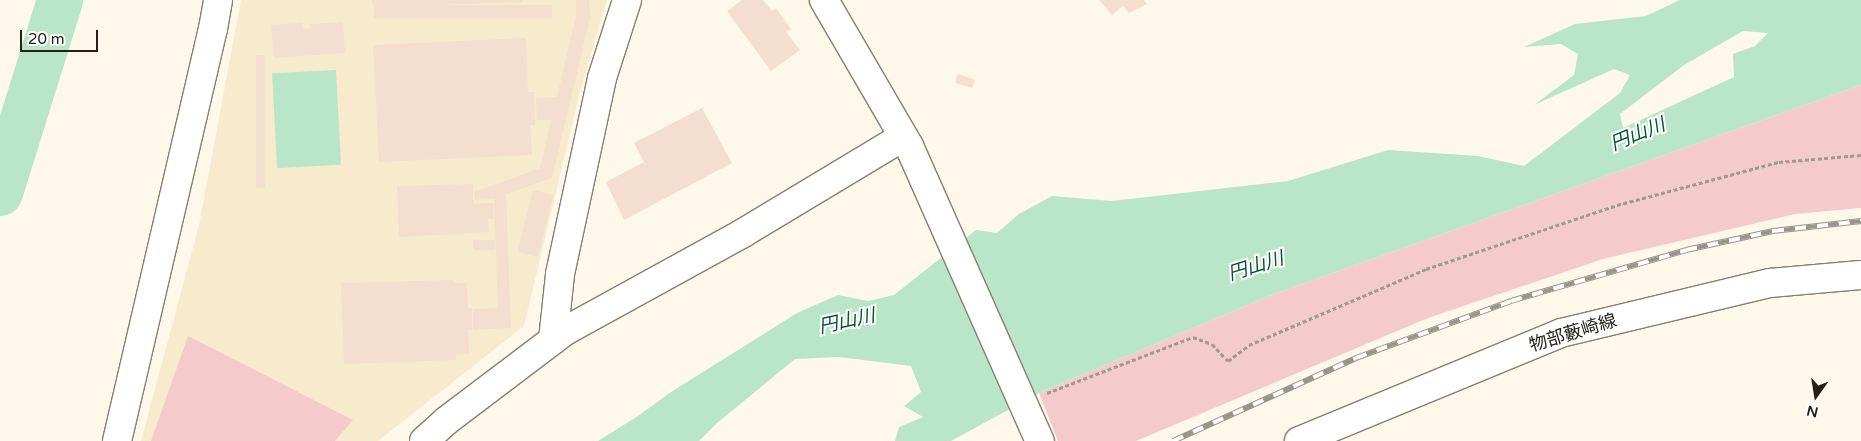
<!DOCTYPE html>
<meta charset="utf-8">
<style>
body{margin:0}
#map{position:relative;width:1861px;height:441px;overflow:hidden;background:#fef8eb;font-family:"Varela Round","Noto Sans JP",sans-serif}
div>[style]{position:absolute}
[style*='--x']{left:calc(var(--x)*1px);top:calc(var(--y)*1px);width:calc(var(--w)*1px);rotate:calc(var(--a)*1deg)}
.built>*{inset:0;background:#f8ebcd}
.green>*{inset:0;background:#f4cbca}
.water>*{inset:0;background:#b9e6c8;transform-origin:0 0}
.river>*{height:46px;margin:-23px;padding:0 23px;transform-origin:23px;border-radius:23px;background:#b9e6c8}
.building>*{inset:0;background:#f4decf;transform-origin:0 0}
.path>*{height:3px;margin-top:-1.5px;transform-origin:0;background:repeating-linear-gradient(90deg,#9f9b90 0 4px,transparent 0 6.5px)}
.roads{filter:drop-shadow(1px 0 #877f6a) drop-shadow(-1px 0 #877f6a) drop-shadow(0 1px #877f6a) drop-shadow(0 -1px #877f6a)}
.minor>*{height:28px;margin:-14px;padding:0 14px;transform-origin:14px;border-radius:14px;background:#fff}
.major>*{height:28px;margin:-14px;padding:0 14px;transform-origin:14px;border-radius:14px;background:#fff}
.rail>*{height:5.5px;margin-top:-2.75px;transform-origin:0;background:repeating-linear-gradient(90deg,#fff 0 11px,#9a958a 0 22px);box-sizing:border-box;border-block:1px solid #9a958a}
span{translate:-50% -50%;white-space:nowrap;text-align:center;line-height:1.15;-webkit-text-stroke:4px #fff;paint-order:stroke}
.street-label{font-size:18px;color:#232018}
.water-label{font-size:19px;color:#04532f;font-style:italic}
.north{position:absolute;left:1791px;top:371px;width:50px;height:50px;-webkit-text-stroke:4px #fff;paint-order:stroke;rotate:193deg;font-size:14px;font-weight:700;line-height:20px;text-align:center;color:#232018}
.north::after{content:'';display:block;margin:auto;width:18px;height:22px;background:#232018;clip-path:polygon(50% 0,100% 100%,50% 72%,0 100%)}
.scale{position:absolute;left:20px;top:30px;width:78px;height:22px;box-sizing:border-box;border:2px solid #232018;border-top:0;padding-left:6px;font-size:15px;line-height:18px;white-space:nowrap;color:#232018;-webkit-text-stroke:4px #fff;paint-order:stroke}
</style>
<div id="map">
<div class="built">
<i style="clip-path:polygon(241px 0,607px 0,580px 92px,524px 326px,378px 441px,141px 441px,199px 225px)"></i>
</div>
<div class="green">
<i style="clip-path:polygon(1861px 85px,1861px 208px,1795px 214px,1603px 259px,1428px 318px,1136px 441px,1058px 441px,1039px 393px,1274px 294px)"></i>
<i style="clip-path:polygon(188px 336px,353px 420px,335px 441px,151px 441px)"></i>
</div>
<div class="water">
<i style="clip-path:polygon(evenodd,1680px 0,1861px 0,1861px 85px,1274px 294px,1039px 393px,951px 441px,895px 441px,899px 427px,923px 417px,904px 406px,921px 392px,911px 366px,839px 357px,795px 359px,717px 423px,699px 441px,598px 441px,638px 416px,671px 392px,797px 313px,838px 295px,868px 301px,894px 295px,976px 230px,997px 233px,1019px 214px,1052px 196px,1112px 201px,1288px 181px,1388px 150px,1478px 156px,1524px 166px,1620px 93px,1630px 75px,1614px 69px,1534px 105px,1574px 75px,1578px 54px,1561px 44px,1524px 47px,1575px 24px,1646px 16px,1680px 0,1743px 31px,1768px 33px,1755px 46px,1733px 54px,1734px 77px,1623px 128px,1620px 114px,1684px 65px,1743px 31px)"></i>
<i style="left:336px;top:70px;width:95px;height:64px;rotate:87deg"></i>
</div>
<div class="river">
<i style="--x:0;--y:193;--w:202;--a:-72.7"></i>
</div>
<div class="building">
<i style="clip-path:polygon(372px 0,523px 0,523px 2px,373px 7px)"></i>
<i style="clip-path:polygon(576px 0,589px 0,590px 18px,552px 178px,506px 194px,511px 328px,473px 330px,473px 309px,498px 308px,494px 199px,475px 200px,474px 192px,540px 168px,551px 120px,537px 120px,536px 98px,557px 97px,576px 15px)"></i>
<i style="clip-path:polygon(742px 0,763px 0,772px 11px,776px 8px,791px 29px,786px 32px,800px 50px,771px 71px,727px 11px)"></i>
<i style="clip-path:polygon(1099px 0,1144px 0,1147px 4px,1129px 13px,1123px 6px,1112px 15px)"></i>
<i style="left:552px;top:5px;width:13px;height:178px;rotate:90deg"></i>
<i style="clip-path:polygon(343px 22px,345px 53px,274px 58px,271px 25px,302px 23px,303px 29px,312px 28px,311px 24px)"></i>
<i style="clip-path:polygon(526px 38px,528px 92px,534px 92px,535px 125px,530px 125px,532px 155px,379px 162px,373px 45px)"></i>
<i style="left:256px;top:55px;width:9px;height:133px"></i>
<i style="left:958px;top:74px;width:18px;height:9px;rotate:19deg"></i>
<i style="clip-path:polygon(702px 108px,732px 163px,624px 220px,606px 182px,644px 162px,634px 143px)"></i>
<i style="clip-path:polygon(473px 184px,473px 204px,493px 203px,494px 219px,488px 219px,489px 232px,399px 237px,397px 186px)"></i>
<i style="left:533px;top:190px;width:21px;height:64px;rotate:14deg"></i>
<i style="left:495px;top:240px;width:10px;height:22px;rotate:90deg"></i>
<i style="clip-path:polygon(453px 280px,454px 283px,467px 283px,468px 308px,472px 308px,472px 330px,468px 330px,469px 354px,456px 354px,456px 360px,344px 364px,341px 283px)"></i>
</div>
<div class="path">
<i style="--x:1047;--y:393;--w:156;--a:-21"></i>
<i style="--x:1193;--y:337;--w:20;--a:20"></i>
<i style="--x:1212;--y:344;--w:23;--a:47"></i>
<i style="--x:1228;--y:361;--w:26;--a:-37"></i>
<i style="--x:1249;--y:345;--w:193;--a:-23.2"></i>
<i style="--x:1426;--y:269;--w:201;--a:-18.5"></i>
<i style="--x:1617;--y:205;--w:168;--a:-14.9"></i>
<i style="--x:1779;--y:162;--w:82;--a:-4.9"></i>
</div>
<div class="roads">
<div class="minor">
<i style="--x:824;--y:0;--w:169;--a:59.8"></i>
<i style="--x:909;--y:146;--w:323;--a:66.1"></i>
<i style="--x:553;--y:340;--w:66;--a:-83.9"></i>
<i style="--x:560;--y:274;--w:200;--a:-77.9"></i>
<i style="--x:602;--y:78;--w:82;--a:-72.2"></i>
<i style="--x:117;--y:441;--w:423;--a:-76.9"></i>
<i style="--x:213;--y:29;--w:29;--a:-80"></i>
<i style="--x:424;--y:441;--w:30;--a:-42"></i>
<i style="--x:446;--y:421;--w:149;--a:-37.1"></i>
<i style="--x:565;--y:331;--w:203;--a:-28.8"></i>
<i style="--x:743;--y:233;--w:187;--a:-31"></i>
</div>
<div class="major">
<i style="--x:1299;--y:441;--w:283;--a:-22.4"></i>
<i style="--x:1561;--y:333;--w:215;--a:-13.5"></i>
<i style="--x:1770;--y:283;--w:91;--a:-5"></i>
</div>
</div>
<div class="rail">
<i style="--x:1173;--y:441;--w:201;--a:-24.4"></i>
<i style="--x:1356;--y:358;--w:165;--a:-20.2"></i>
<i style="--x:1511;--y:301;--w:182;--a:-16.2"></i>
<i style="--x:1686;--y:250;--w:89;--a:-12.3"></i>
<i style="--x:1773;--y:231;--w:89;--a:-6.5"></i>
</div>
<div class="street-label">
<span style="left:1573px;top:333px;rotate:-17deg">物部藪崎線</span>
</div>
<div class="water-label">
<span style="left:1638px;top:135px;rotate:-22deg">円山川</span>
<span style="left:1256px;top:267px;rotate:-17deg">円山川</span>
<span style="left:847px;top:322px;rotate:-12deg">円山川</span>
</div>
<div class="north">N</div>
<div class="scale">20 m</div>
</div>
